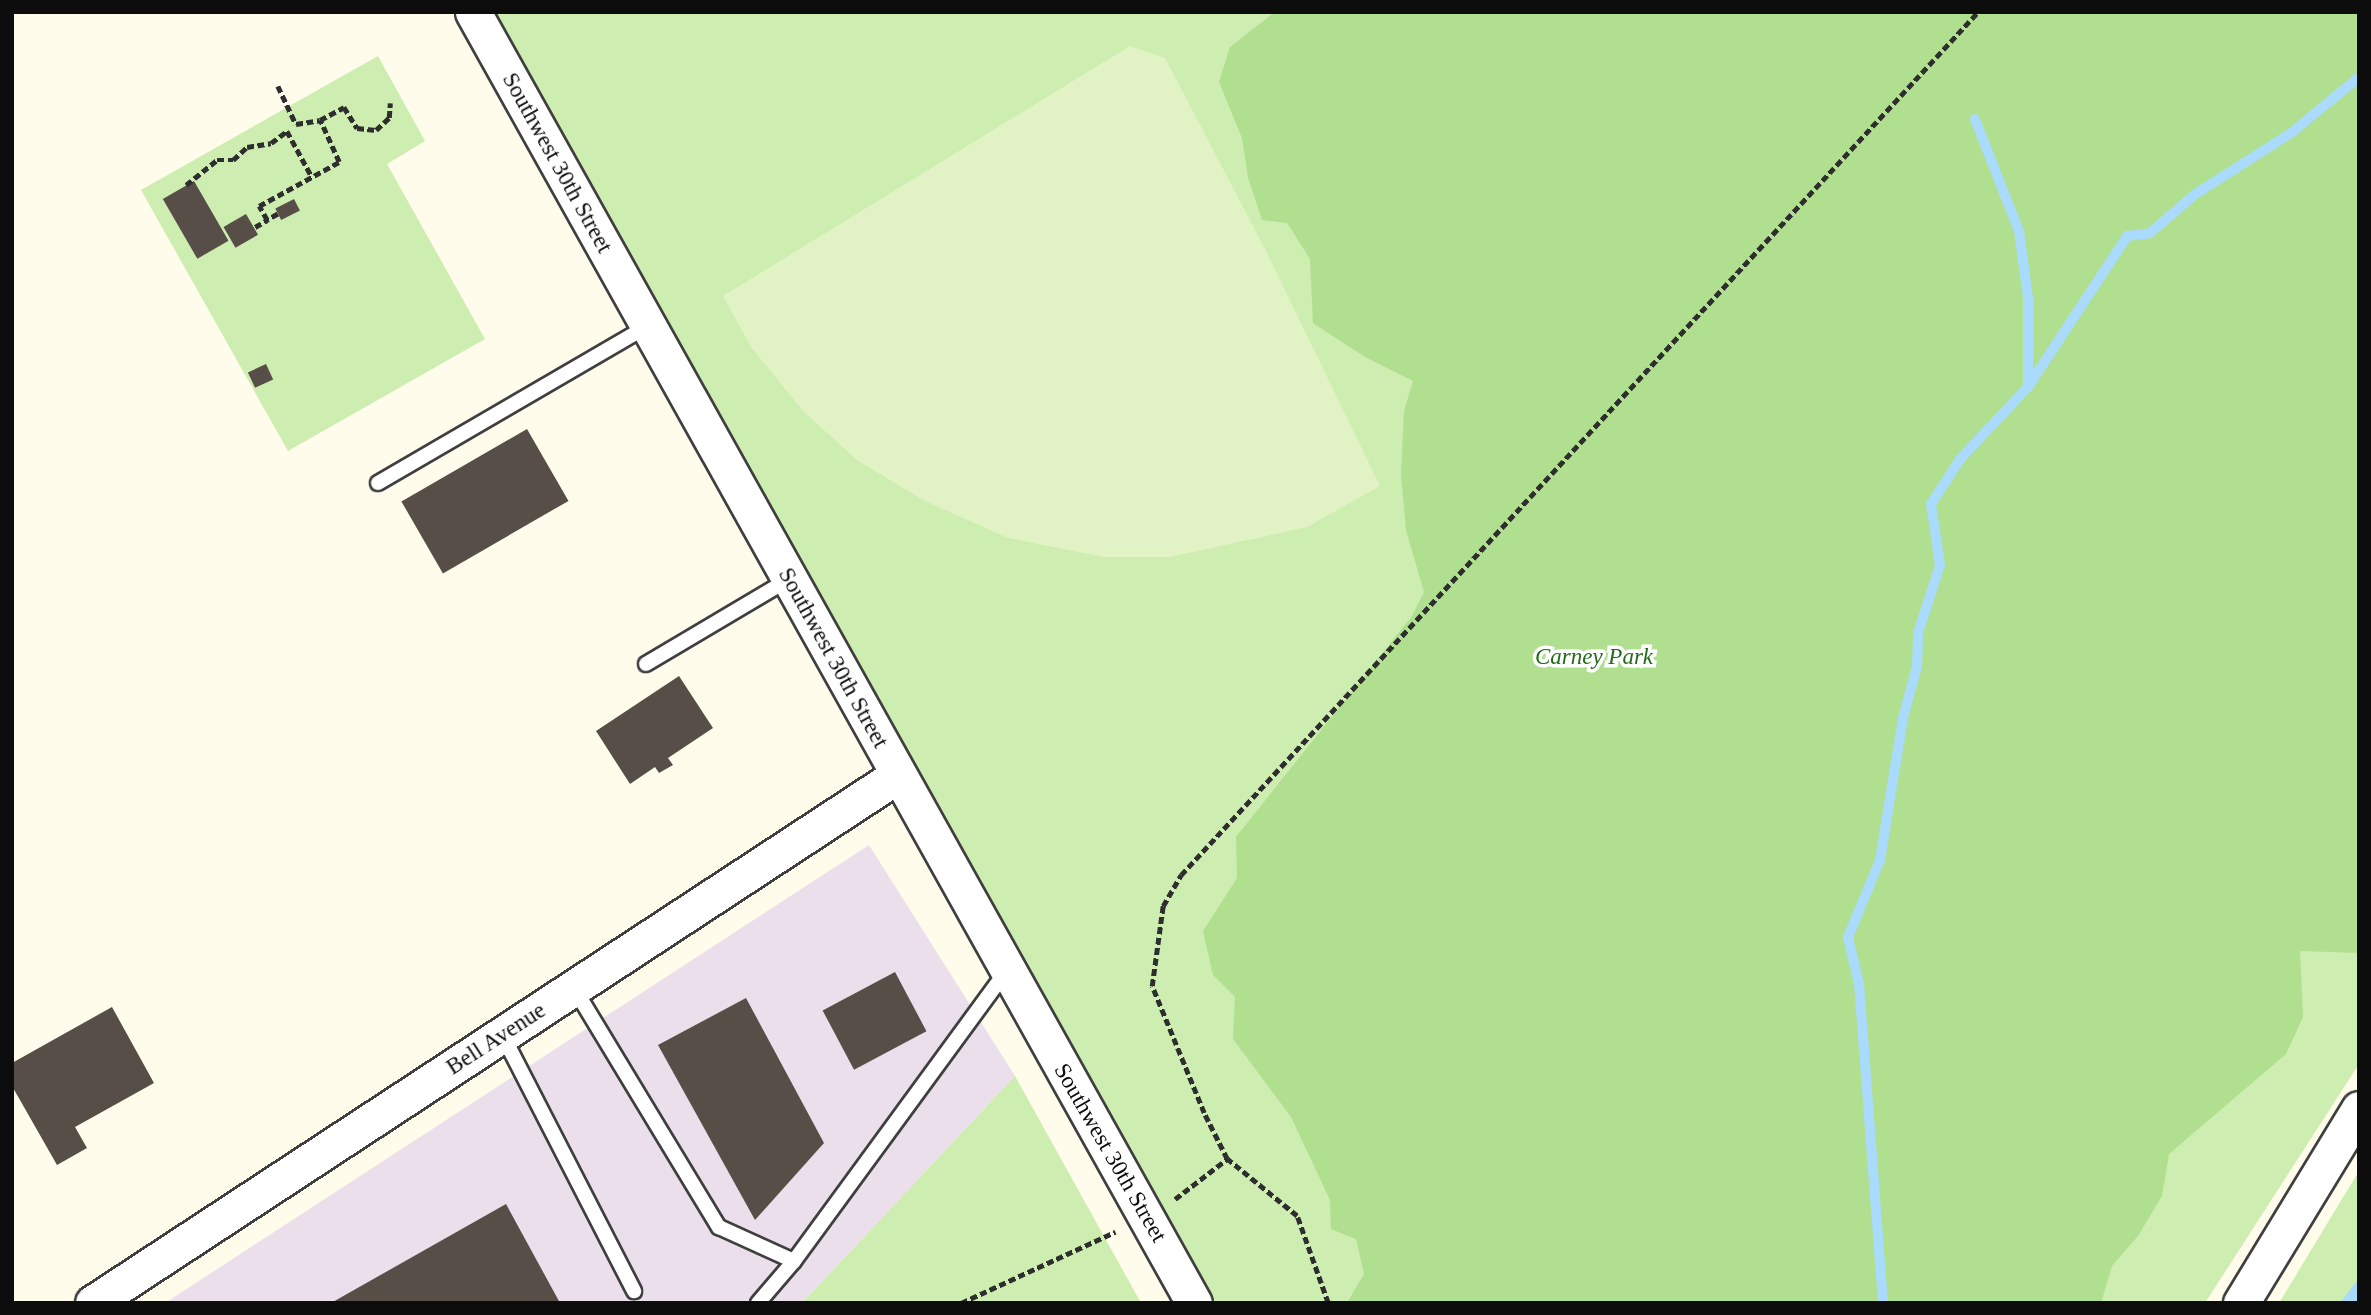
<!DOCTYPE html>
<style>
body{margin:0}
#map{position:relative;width:2371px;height:1315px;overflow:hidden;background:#fffceb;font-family:"Times New Roman",serif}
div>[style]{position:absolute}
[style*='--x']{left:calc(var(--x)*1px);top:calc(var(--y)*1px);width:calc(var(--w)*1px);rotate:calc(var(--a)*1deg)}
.industrial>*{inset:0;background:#ebdfec}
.green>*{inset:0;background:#ceedb1}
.forest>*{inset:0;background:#b0df8f}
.pitch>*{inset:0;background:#e1f3c4}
.water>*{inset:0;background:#aadafc}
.stream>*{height:10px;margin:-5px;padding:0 5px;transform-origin:5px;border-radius:5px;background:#aadafc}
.building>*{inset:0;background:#564e47;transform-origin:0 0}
.path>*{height:4.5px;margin-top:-2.25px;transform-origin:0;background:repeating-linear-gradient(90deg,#2e2e2e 0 7px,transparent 0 10.5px)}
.roads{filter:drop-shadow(2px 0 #3f3f3f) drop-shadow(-2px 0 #3f3f3f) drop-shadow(0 2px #3f3f3f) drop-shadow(0 -2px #3f3f3f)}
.service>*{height:14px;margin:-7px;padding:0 7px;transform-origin:7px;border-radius:7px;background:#fff}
.tertiary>*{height:35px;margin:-17.5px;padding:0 17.5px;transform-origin:17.5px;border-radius:17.5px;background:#fff}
span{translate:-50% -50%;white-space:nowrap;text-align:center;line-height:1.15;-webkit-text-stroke:7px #fff;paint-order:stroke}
.street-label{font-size:23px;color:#0c0c0c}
.park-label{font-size:23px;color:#246a17;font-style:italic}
.frame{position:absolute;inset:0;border:14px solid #0c0c0c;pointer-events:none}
</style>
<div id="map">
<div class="industrial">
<i style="clip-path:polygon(869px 845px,1015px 1076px,802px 1303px,165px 1303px)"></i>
</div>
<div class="green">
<i style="clip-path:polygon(478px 12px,2359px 12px,2359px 1064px,2205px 1303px,1215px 1303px)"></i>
<i style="clip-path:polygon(378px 56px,425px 141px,387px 164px,485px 339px,288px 451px,141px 190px)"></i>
<i style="clip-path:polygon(1015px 1076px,1141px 1303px,802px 1303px)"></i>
<i style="clip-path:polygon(2359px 1171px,2359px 1303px,2279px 1303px)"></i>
</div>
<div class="forest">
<i style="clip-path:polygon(1275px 12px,2359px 12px,2359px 953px,2300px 951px,2303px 1017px,2286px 1054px,2169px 1154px,2162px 1196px,2138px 1236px,2112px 1266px,2101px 1303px,1347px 1303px,1364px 1274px,1356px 1239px,1331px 1229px,1330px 1200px,1291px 1117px,1233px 1039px,1235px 997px,1213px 975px,1203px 931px,1237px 878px,1236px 837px,1412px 616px,1424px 592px,1406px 530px,1401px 474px,1404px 411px,1413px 381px,1365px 357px,1313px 323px,1310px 259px,1287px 223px,1262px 220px,1248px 178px,1242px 138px,1219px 82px,1230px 47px)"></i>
</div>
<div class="pitch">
<i style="clip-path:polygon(1130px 46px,1165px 58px,1265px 249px,1380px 486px,1307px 527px,1170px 557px,1104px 557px,1008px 538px,923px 500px,857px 460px,804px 412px,751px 347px,723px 296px)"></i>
</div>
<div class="water">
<i style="clip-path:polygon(2359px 1278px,2359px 1303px,2340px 1303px)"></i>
</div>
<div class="stream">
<i style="--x:1975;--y:119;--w:120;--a:68.6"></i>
<i style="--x:2019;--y:231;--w:68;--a:82.3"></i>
<i style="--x:2028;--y:298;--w:89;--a:90"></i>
<i style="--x:1883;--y:1303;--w:320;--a:-94.3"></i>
<i style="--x:1859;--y:984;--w:48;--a:-103.2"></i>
<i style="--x:1848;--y:937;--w:83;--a:-67.4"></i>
<i style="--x:1880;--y:860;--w:144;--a:-80.8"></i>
<i style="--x:1903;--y:718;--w:54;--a:-74.9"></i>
<i style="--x:1917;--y:666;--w:33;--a:-88"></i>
<i style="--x:1918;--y:633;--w:71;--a:-72.1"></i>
<i style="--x:1940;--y:565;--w:62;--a:-98.4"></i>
<i style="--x:1931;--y:504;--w:55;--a:-56.9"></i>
<i style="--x:1961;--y:458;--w:98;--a:-46.7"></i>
<i style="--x:2028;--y:387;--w:181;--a:-56.7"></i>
<i style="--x:2127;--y:236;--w:23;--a:-7"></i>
<i style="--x:2150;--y:233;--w:58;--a:-40.8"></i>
<i style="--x:2194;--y:195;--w:115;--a:-32.6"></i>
<i style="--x:2291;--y:133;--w:88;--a:-39.5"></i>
</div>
<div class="building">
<i style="left:194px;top:181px;width:69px;height:36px;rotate:60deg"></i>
<i style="left:294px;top:199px;width:13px;height:21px;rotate:63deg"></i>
<i style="left:246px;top:214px;width:24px;height:26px;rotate:60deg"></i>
<i style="left:266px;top:364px;width:17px;height:20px;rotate:65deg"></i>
<i style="left:527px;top:429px;width:83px;height:145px;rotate:60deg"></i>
<i style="clip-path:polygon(679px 676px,713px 728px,668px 758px,673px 765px,659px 773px,655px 767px,630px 784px,596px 731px)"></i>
<i style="left:895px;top:972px;width:67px;height:82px;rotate:62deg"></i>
<i style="clip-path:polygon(746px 998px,824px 1143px,755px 1220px,658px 1045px)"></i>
<i style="clip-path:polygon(112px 1007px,154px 1083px,75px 1127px,87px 1148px,57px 1165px,12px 1086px,12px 1063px)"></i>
<i style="clip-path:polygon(506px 1204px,560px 1303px,331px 1303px)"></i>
</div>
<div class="path">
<i style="--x:278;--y:86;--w:42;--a:64.7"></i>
<i style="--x:296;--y:124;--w:24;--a:-9"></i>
<i style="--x:320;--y:120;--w:27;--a:-28"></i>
<i style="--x:344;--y:107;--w:25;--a:58"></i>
<i style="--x:357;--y:128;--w:19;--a:6"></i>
<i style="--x:376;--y:130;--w:18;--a:-43"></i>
<i style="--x:389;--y:118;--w:15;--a:-86"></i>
<i style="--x:186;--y:185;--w:40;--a:-39"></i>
<i style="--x:217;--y:160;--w:16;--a:0"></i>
<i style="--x:233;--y:160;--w:19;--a:-43"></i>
<i style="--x:247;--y:147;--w:24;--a:-9"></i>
<i style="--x:271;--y:143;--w:20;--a:-37"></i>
<i style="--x:287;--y:131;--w:52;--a:61.5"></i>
<i style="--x:278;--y:214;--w:13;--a:151"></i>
<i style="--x:267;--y:220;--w:16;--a:-120"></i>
<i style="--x:259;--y:206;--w:91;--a:-28.8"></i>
<i style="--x:339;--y:162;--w:46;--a:-114.3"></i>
<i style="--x:255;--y:227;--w:14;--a:-30"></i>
<i style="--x:1175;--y:1199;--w:66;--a:-37.6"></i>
<i style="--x:961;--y:1303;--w:170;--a:-24.8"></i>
<i style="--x:1328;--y:1303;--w:92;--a:-109.6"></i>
<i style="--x:1297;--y:1216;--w:90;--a:-140.8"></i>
<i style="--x:1227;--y:1159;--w:51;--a:-116.6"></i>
<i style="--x:1204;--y:1113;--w:137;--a:-112.3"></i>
<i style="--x:1152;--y:986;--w:81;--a:-82.2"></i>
<i style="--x:1163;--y:906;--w:36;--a:-60"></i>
<i style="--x:1181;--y:875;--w:1175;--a:-47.28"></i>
</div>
<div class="roads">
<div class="service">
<i style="--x:378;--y:483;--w:312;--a:-30.2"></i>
<i style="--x:646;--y:664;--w:166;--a:-30.7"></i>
<i style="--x:574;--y:988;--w:280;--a:58.8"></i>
<i style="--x:719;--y:1227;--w:82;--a:24.4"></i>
<i style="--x:794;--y:1261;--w:361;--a:-53.8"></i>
<i style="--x:503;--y:1036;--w:287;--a:62.8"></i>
<i style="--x:758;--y:1303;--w:55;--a:-49.4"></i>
</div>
<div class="tertiary">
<i style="--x:473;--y:12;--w:1479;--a:60.82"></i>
<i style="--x:93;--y:1303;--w:963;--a:-33.26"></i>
<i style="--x:2241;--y:1303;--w:227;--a:-58.7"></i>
</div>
</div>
<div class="street-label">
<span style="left:557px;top:163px;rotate:61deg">Southwest 30th Street</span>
<span style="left:833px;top:658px;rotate:61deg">Southwest 30th Street</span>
<span style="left:496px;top:1039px;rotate:-33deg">Bell Avenue</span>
<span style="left:1110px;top:1153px;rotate:60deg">Southwest 30th Street</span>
</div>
<div class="park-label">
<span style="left:1594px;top:657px">Carney Park</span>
</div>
<div class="frame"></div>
</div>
